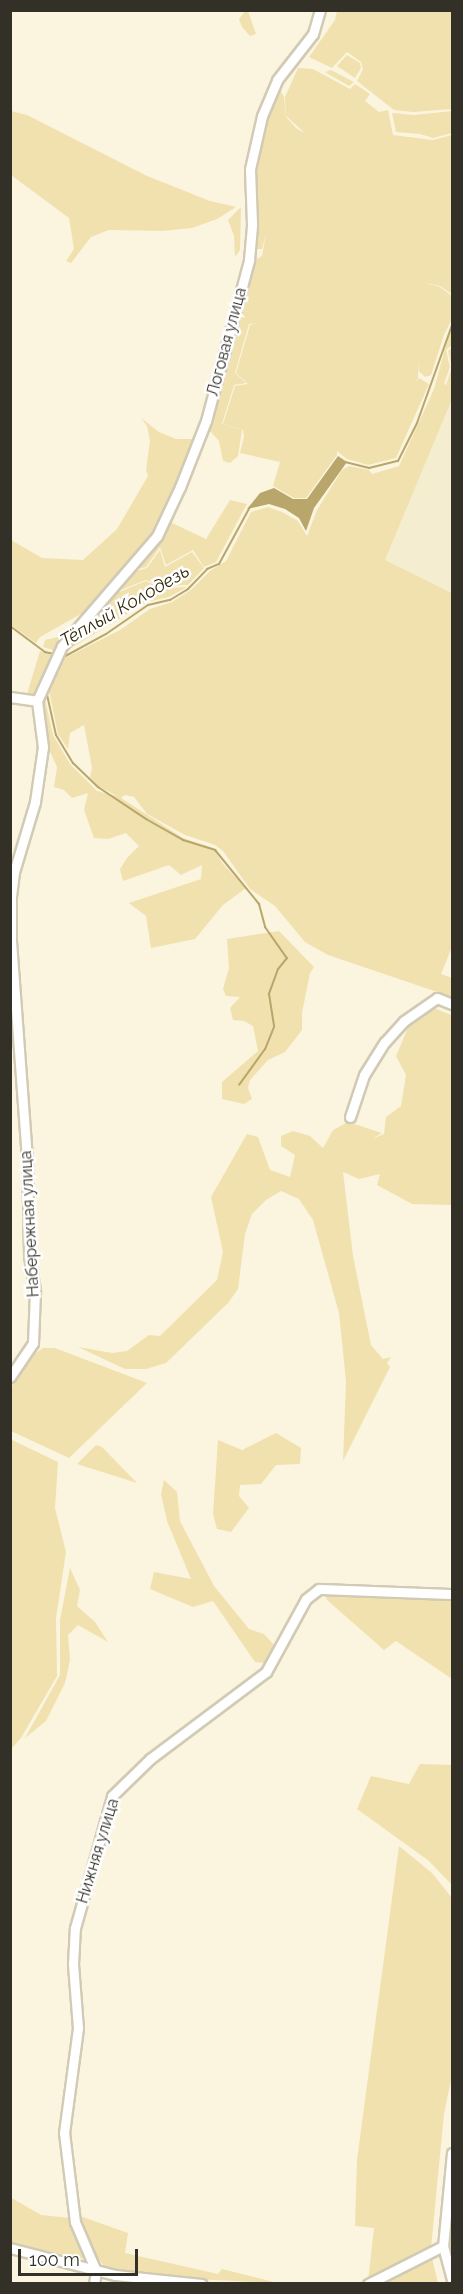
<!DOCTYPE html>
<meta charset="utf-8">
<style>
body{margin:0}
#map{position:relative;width:463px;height:2294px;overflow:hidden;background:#fbf5df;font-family:Raleway,sans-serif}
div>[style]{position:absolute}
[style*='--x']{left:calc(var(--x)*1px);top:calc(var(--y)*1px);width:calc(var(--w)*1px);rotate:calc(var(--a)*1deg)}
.built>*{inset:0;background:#f5edcf}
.green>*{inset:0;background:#f0e1af}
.water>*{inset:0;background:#b8a66a}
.stream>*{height:2px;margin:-1px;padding:0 1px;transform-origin:1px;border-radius:1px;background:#b8a66a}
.roads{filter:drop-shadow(2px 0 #d1cab5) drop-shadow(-2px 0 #d1cab5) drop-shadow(0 2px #d1cab5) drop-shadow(0 -2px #d1cab5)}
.minor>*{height:9px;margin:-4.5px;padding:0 4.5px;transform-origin:4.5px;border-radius:4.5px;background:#fff}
span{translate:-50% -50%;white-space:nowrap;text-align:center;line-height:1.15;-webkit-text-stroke:5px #fff;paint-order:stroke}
.street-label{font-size:16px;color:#333028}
.water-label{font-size:18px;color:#31290c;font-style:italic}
.frame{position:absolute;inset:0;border:12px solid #333028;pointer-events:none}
.scale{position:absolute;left:18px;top:2249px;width:120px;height:27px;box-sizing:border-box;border:3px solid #333028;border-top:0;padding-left:8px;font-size:18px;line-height:21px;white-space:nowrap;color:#333028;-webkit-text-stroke:4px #fff;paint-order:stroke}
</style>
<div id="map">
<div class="built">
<i style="clip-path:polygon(452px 395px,452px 593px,385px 560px)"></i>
</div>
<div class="green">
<i style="clip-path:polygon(245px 11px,248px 11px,256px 34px,250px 36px,242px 27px,239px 19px)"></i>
<i style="clip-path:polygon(337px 11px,452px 11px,452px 109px,413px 112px,394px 110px,357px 81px,363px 69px,361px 62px,347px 52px,332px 68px,309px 57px,335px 20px)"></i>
<i style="clip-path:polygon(347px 55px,360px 63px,361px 68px,355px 78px,337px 66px)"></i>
<i style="clip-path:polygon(298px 68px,313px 69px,350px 89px,355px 84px,370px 94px,365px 101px,379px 112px,388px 110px,393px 135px,433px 140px,452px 135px,452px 294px,440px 286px,422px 282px,440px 287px,452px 296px,452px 319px,444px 335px,431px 375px,425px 377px,419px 371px,419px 360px,418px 378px,415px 383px,419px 378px,429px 384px,396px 458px,368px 465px,347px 459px,337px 451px,337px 455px,306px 498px,294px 498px,273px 486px,280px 462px,240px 453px,244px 436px,243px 430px,223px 424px,235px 386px,248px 384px,236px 373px,250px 325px,258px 323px,249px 324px,235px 373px,246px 383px,234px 385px,222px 424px,242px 430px,238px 456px,230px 463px,223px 461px,219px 441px,208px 429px,254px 261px,262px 256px,266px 234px,262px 249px,254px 249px,258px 152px,269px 107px,279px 88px,284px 97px,286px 117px,296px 128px,306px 134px,286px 116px,285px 97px)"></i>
<i style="clip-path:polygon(331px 70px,354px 82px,349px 86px,325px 72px)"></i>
<i style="clip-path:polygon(11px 111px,27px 115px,147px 176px,210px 201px,236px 207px,217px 219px,192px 228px,162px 231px,109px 230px,91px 237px,71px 263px,66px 261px,74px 249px,69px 218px,11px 175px)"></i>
<i style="clip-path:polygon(452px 111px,452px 133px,433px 138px,420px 134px,396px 132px,392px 113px,414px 115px)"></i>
<i style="clip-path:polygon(241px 207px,240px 250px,235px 257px,234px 236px,228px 220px)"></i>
<i style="clip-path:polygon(452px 329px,452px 345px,446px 350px,450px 367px,444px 384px,446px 385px,452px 367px,448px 351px,452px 347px,452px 399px,385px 560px,452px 593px,452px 947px,441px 974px,452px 978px,452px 997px,328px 955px,305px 942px,275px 906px,250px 889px,223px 851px,215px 845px,185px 835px,147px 814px,134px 797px,125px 795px,121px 798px,183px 838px,213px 848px,223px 864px,246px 888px,223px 905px,195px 939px,151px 948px,146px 916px,129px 903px,201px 879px,202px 865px,181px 875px,169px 865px,123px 881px,120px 869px,127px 858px,139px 846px,126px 833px,108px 839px,94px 838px,84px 810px,88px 793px,72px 798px,64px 790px,54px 787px,57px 767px,45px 741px,35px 701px,27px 694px,40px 651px,60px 658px,41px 681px,53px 735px,70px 764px,97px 791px,117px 796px,98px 786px,90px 777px,92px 768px,84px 725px,70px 733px,68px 749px,58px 734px,47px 681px,65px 658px,120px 630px,150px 609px,172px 602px,191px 590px,211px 570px,226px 561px,251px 512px,268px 507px,282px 512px,298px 521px,307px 536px,317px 510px,342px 470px,349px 466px,369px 470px,372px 474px,399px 466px,434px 389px,448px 338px)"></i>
<i style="clip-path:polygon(141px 418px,159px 432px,176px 439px,197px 439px,155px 536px,93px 607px,40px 637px,36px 643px,11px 625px,11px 540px,42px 558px,83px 560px,117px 529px,148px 476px,146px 470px,150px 441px,147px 426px)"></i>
<i style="clip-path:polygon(230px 500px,247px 504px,216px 562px,204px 567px,193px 550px,166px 565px,160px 547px,146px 567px,131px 571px,168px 521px,206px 539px)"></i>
<i style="clip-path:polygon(160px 550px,165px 567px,192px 552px,204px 568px,188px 585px,162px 586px,146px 580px,115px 592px,130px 573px,147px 568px)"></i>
<i style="clip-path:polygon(146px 581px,161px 588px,187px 587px,169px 597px,147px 602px,63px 653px,43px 647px,45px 640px,66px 635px,69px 630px,95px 615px,114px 594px)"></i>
<i style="clip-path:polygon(279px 931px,314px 967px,310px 973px,302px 1013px,302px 1030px,285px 1052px,268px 1060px,250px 1080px,248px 1088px,252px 1099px,244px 1104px,222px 1099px,222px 1082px,258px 1051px,253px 1026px,244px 1021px,233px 1020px,230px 1008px,240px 997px,226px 996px,223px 989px,229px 968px,227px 939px)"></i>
<i style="clip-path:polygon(432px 1007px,451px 1015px,452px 1205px,412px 1204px,377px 1185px,380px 1174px,359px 1179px,343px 1172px,353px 1256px,371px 1345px,383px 1359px,391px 1357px,387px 1363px,390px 1367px,343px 1461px,346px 1381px,339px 1313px,313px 1220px,299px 1199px,281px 1191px,266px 1200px,252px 1214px,245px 1234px,238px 1289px,228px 1303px,166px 1363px,146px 1369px,125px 1369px,78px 1347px,112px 1353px,127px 1351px,149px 1335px,160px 1336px,217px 1280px,223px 1252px,211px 1197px,247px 1134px,258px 1137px,270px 1170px,290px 1177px,295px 1155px,281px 1146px,281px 1136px,293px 1131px,310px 1136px,323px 1148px,333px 1130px,348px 1122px,382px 1133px,372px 1139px,384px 1134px,386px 1117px,401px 1106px,406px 1075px,396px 1056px,410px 1023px)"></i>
<i style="clip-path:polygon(43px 1348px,55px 1348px,147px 1383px,69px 1458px,11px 1431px,11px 1387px,34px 1354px)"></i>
<i style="clip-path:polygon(276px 1433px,301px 1448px,300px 1464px,276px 1465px,261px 1484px,240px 1485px,239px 1496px,249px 1508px,231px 1532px,217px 1529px,213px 1514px,218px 1440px,242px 1450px)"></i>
<i style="clip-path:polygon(10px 1439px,58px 1462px,55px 1508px,66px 1552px,56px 1618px,57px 1676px,21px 1738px,11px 1749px)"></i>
<i style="clip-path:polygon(96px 1445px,102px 1447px,137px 1483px,77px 1464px)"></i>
<i style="clip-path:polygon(164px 1480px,177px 1492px,180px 1521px,214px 1586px,249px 1629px,264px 1634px,274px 1645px,264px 1663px,255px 1662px,213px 1601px,193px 1607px,150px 1589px,154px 1572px,191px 1579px,167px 1521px,161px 1494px)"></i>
<i style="clip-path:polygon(70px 1568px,80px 1590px,77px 1606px,95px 1622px,108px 1642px,78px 1625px,68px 1635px,70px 1660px,65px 1683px,46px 1721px,25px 1738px,60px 1675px,60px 1620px)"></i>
<i style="clip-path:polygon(325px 1594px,452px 1599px,452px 1679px,396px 1641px,384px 1650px,327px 1600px)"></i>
<i style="clip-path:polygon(420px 1764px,452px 1765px,452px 1885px,429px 1861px,357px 1809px,371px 1776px,409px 1784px)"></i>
<i style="clip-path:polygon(399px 1846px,432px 1873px,452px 1898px,452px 2075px,444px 2114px,431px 2248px,368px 2281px,374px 2228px,355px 2226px,357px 2160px)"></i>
<i style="clip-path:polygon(452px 2194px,452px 2266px,447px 2246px)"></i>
<i style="clip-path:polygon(10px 2197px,41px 2215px,70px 2218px,84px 2259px,11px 2243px)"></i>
<i style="clip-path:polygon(77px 2215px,128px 2233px,125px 2253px,218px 2274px,222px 2269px,278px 2283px,154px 2277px,104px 2266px,89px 2247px)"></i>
<i style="clip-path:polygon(432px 2258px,438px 2283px,376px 2284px)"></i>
</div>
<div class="water">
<i style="clip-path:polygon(338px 456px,347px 462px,314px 508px,306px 531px,299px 518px,285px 509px,269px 504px,247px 509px,260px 493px,274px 488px,293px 499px,307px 499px)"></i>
</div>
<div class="stream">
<i style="--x:345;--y:462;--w:25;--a:14"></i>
<i style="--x:369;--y:468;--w:30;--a:-14"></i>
<i style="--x:398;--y:461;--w:42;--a:-63.4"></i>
<i style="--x:417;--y:423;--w:104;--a:-70.3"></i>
<i style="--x:10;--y:626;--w:44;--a:36.6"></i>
<i style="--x:45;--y:652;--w:9;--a:13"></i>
<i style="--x:60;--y:659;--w:52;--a:-28.5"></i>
<i style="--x:106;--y:634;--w:51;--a:-34.6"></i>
<i style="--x:148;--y:605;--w:23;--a:-13"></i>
<i style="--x:170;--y:600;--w:21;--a:-31"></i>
<i style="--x:188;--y:589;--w:28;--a:-46"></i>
<i style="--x:207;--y:569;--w:13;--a:-23"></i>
<i style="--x:219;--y:564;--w:65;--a:-61.5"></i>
<i style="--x:46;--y:690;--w:46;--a:77.5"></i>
<i style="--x:56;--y:735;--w:33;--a:59"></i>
<i style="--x:73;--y:763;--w:35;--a:44"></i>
<i style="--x:98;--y:787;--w:58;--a:33.7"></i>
<i style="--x:146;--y:819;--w:43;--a:29.6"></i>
<i style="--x:183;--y:840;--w:34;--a:17"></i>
<i style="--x:215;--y:850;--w:70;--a:50.8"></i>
<i style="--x:259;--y:904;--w:24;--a:75"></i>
<i style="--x:265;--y:927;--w:38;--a:55"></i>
<i style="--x:287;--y:958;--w:14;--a:129"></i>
<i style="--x:278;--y:969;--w:27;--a:110"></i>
<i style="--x:269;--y:994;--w:33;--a:81"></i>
<i style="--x:274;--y:1027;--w:24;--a:112"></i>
<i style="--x:265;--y:1049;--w:44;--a:125.8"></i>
</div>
<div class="roads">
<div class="minor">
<i style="--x:10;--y:697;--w:27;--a:8"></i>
<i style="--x:37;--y:701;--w:46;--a:82.6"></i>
<i style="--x:43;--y:747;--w:56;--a:98.3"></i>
<i style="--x:35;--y:802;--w:73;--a:106.7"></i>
<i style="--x:14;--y:872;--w:25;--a:97"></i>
<i style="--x:11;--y:897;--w:44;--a:90"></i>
<i style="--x:11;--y:941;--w:218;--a:85.8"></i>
<i style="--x:27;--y:1158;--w:98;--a:88.8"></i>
<i style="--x:29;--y:1256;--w:36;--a:80"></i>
<i style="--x:35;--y:1291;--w:52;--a:92.2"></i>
<i style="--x:33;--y:1343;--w:41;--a:124.1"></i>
<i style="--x:37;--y:701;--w:60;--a:-65.6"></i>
<i style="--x:62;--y:646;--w:145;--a:-49.2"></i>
<i style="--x:157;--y:536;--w:54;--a:-64.9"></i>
<i style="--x:180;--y:487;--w:71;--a:-68.5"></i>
<i style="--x:206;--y:421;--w:167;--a:-75"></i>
<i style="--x:249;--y:260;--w:36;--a:-85"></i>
<i style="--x:252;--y:224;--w:55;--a:-92.1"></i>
<i style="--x:250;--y:169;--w:54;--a:-77.2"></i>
<i style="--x:262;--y:116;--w:39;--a:-67"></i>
<i style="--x:277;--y:80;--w:58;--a:-52"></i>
<i style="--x:313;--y:34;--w:25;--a:-74"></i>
<i style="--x:350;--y:1117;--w:44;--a:-71.6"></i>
<i style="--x:364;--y:1075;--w:39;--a:-58"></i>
<i style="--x:385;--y:1042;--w:28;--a:-48"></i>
<i style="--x:404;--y:1021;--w:40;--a:-34.9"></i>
<i style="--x:437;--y:998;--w:16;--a:22"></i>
<i style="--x:452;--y:2153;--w:93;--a:95.5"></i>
<i style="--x:443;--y:2246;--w:35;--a:75"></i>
<i style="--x:10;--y:2248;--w:108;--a:14.4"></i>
<i style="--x:115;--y:2275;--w:87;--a:5.9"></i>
<i style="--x:94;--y:2284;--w:13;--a:-81"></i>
<i style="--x:96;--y:2271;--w:53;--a:-113.2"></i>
<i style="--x:75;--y:2222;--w:90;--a:-97"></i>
<i style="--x:64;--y:2133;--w:106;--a:-82.4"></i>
<i style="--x:78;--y:2028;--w:64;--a:-94.5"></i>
<i style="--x:73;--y:1964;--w:36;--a:-87"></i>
<i style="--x:75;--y:1928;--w:137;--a:-74.3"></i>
<i style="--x:112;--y:1796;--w:53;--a:-44.2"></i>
<i style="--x:150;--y:1759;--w:145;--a:-36.9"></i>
<i style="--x:266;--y:1672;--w:83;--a:-61.3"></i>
<i style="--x:306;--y:1599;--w:16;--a:-38"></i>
<i style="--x:319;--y:1589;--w:133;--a:2.2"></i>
<i style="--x:368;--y:2284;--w:84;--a:-26.9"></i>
</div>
</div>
<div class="street-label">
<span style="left:227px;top:342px;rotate:-75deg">Логовая улица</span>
<span style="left:30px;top:1224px;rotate:-93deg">Набережная улица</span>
<span style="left:98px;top:1851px;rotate:-73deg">Нижняя улица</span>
</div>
<div class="water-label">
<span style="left:125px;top:606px;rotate:-30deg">Тёплый Колодезь</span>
</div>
<div class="frame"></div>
<div class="scale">100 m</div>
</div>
